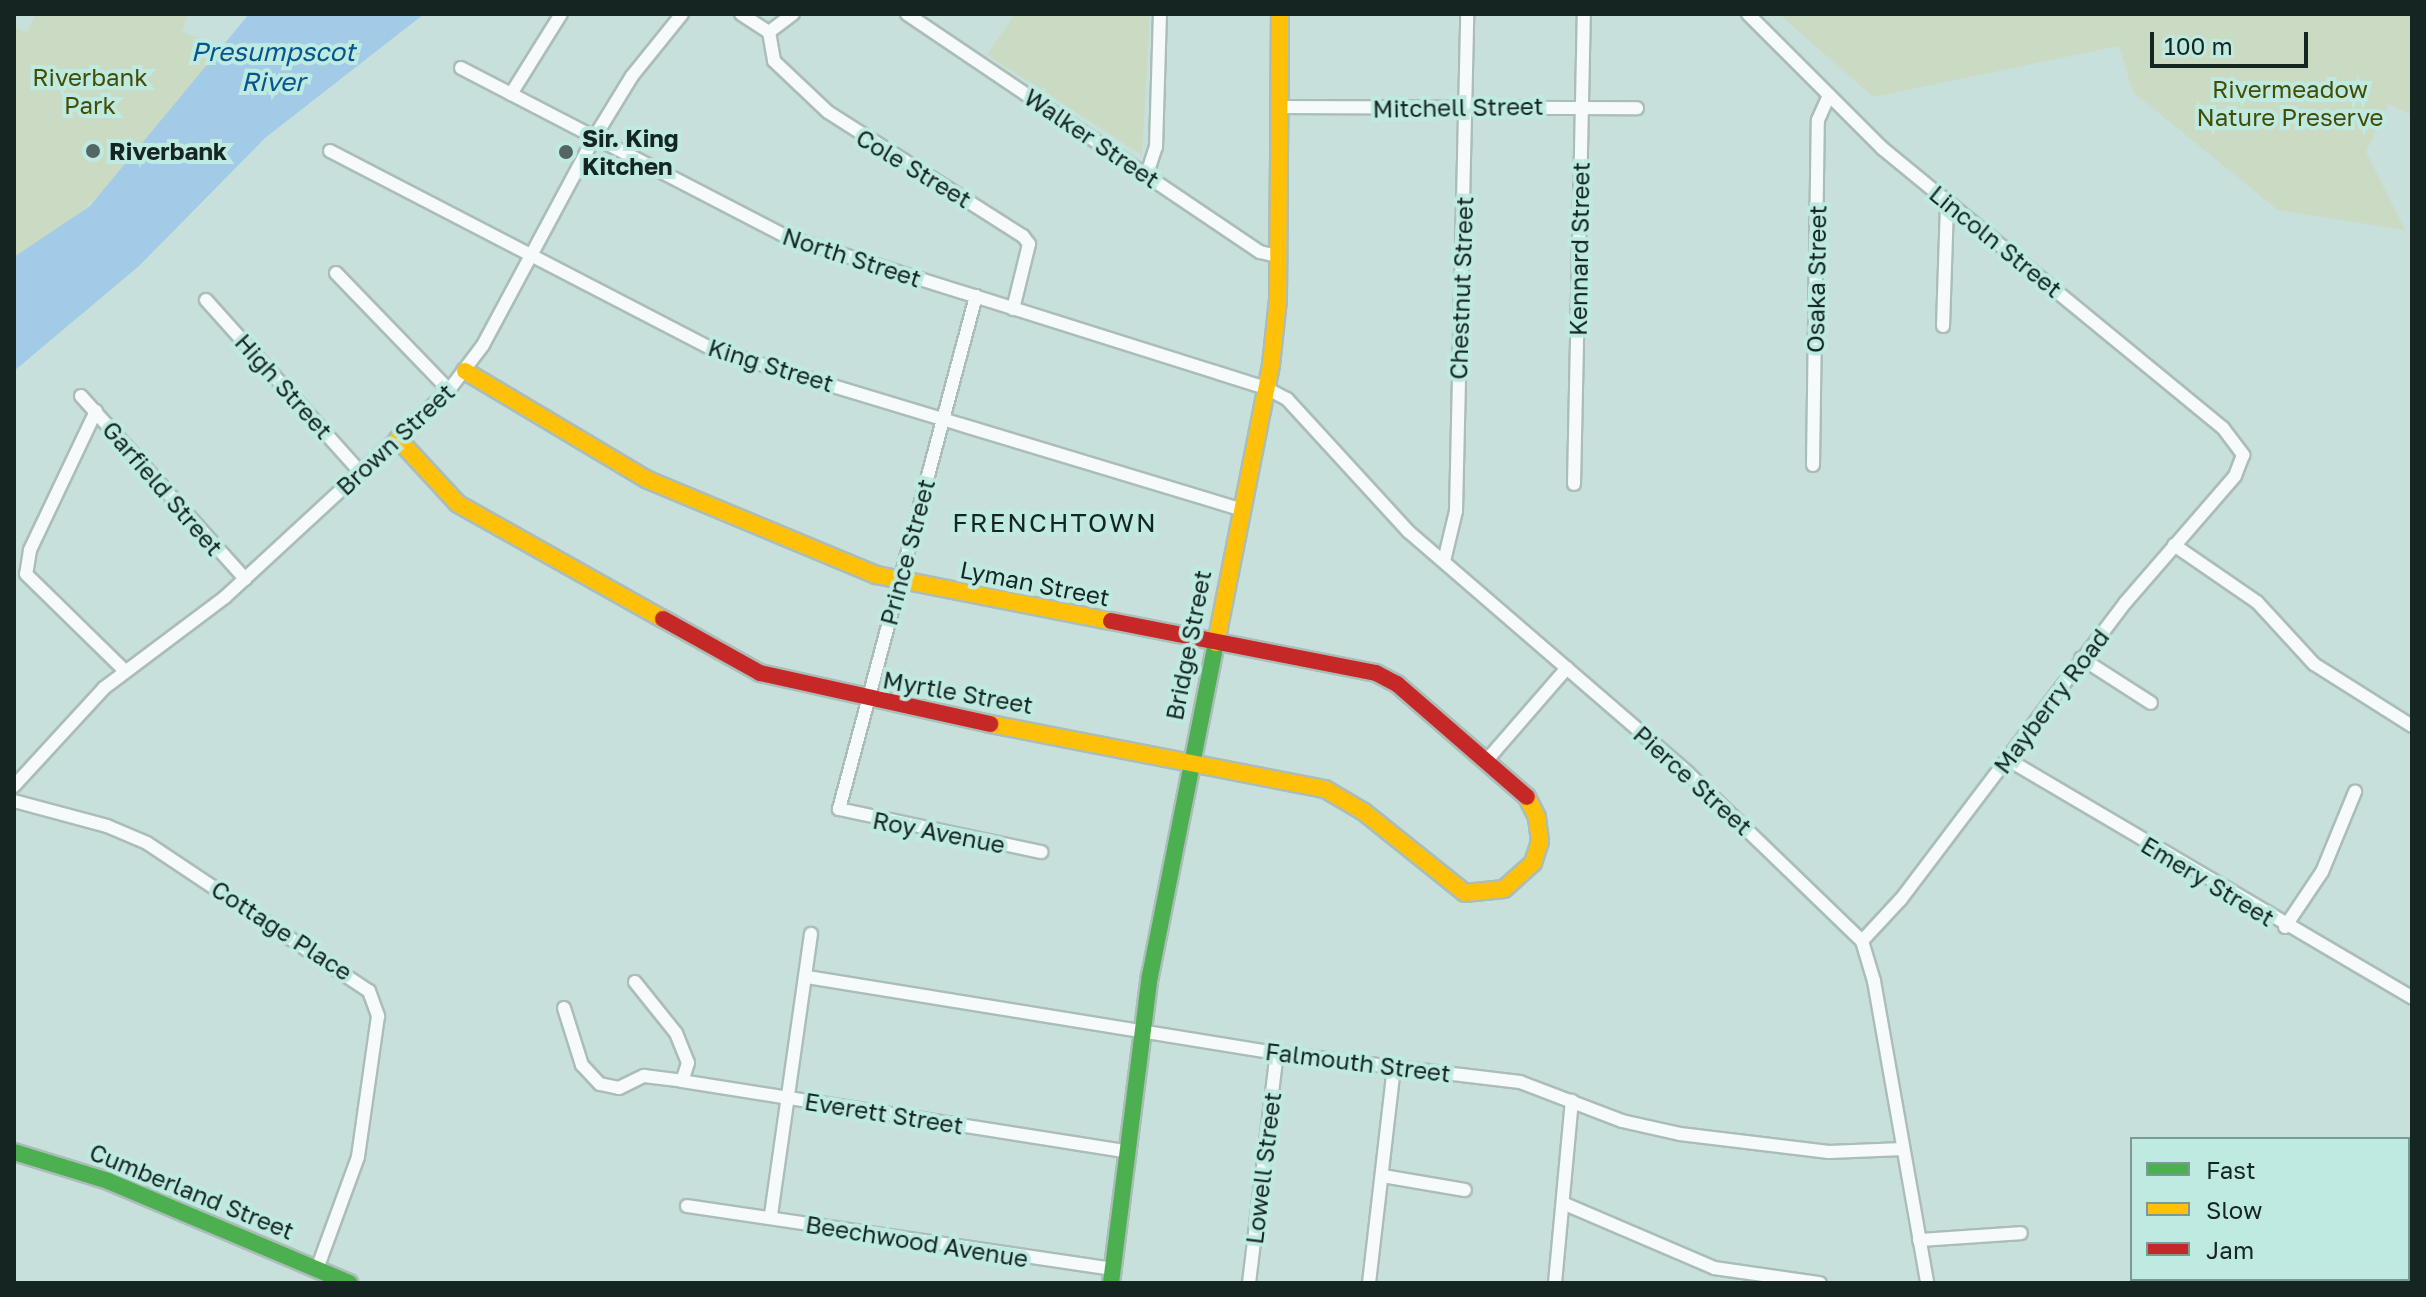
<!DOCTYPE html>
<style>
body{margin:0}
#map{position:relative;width:2426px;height:1297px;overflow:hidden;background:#c8e0db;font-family:"Golos Text",sans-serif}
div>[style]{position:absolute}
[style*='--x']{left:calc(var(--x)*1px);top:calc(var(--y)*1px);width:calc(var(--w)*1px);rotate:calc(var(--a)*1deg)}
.green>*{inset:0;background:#cbdac2}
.water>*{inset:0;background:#a2cbe8}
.roads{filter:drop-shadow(2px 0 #abbdb9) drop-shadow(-2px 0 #abbdb9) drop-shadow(0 2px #abbdb9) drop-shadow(0 -2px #abbdb9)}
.street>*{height:12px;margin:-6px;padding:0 6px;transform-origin:6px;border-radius:6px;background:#f7fafa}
.fast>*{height:16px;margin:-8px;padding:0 8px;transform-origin:8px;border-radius:8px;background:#4caf50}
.slow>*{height:16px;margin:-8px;padding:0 8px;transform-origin:8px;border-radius:8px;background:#ffc107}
.jam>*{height:16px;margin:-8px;padding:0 8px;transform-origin:8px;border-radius:8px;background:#c62828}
.dots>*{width:22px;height:22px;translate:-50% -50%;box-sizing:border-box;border:4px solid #beeae1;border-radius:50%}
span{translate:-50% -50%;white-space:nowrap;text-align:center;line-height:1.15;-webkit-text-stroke:8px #beeae1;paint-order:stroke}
.park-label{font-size:24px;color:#454d03}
.street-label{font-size:24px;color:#152522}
.poi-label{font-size:24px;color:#152522;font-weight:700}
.left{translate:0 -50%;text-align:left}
.water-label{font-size:26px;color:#05568d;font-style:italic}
.neighbourhood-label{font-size:26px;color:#152522;letter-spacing:2px}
.frame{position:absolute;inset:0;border:16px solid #152522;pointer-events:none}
.legend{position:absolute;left:2130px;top:1137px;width:280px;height:144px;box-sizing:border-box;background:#beeae1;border:2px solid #7a9b95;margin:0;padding:10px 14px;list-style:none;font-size:24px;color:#152522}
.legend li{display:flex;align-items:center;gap:16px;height:40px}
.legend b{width:40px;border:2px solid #7a9b95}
.scale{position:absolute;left:2150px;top:32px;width:158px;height:36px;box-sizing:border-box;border:4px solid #152522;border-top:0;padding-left:10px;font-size:24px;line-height:28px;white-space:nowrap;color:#152522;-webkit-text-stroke:6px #beeae1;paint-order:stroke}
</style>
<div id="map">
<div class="green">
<i style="clip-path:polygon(35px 14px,188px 14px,182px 32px,229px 49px,111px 184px,73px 219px,14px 257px,14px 26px,27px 33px)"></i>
<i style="clip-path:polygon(1015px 14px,1150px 14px,1142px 155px,987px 55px)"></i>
<i style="clip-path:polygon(1779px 14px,2412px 14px,2412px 115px,2388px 104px,2366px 152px,2405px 230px,2278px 210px,2133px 92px,2119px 46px,1873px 97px)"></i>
</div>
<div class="water">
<i style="clip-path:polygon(249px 14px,424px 14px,265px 138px,139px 266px,14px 371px,14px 257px,90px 206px)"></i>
</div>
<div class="roads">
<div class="street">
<i style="--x:741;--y:14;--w:33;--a:33"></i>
<i style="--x:907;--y:14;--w:426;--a:34"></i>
<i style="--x:1260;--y:252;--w:18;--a:13"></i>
<i style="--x:1748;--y:14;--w:190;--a:45"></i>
<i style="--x:1882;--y:148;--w:441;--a:39.4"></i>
<i style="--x:2223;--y:428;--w:34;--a:53"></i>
<i style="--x:2243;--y:455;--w:22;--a:111"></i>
<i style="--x:2235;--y:476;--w:168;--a:130.9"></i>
<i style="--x:2125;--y:603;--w:373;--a:127.1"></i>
<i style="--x:1900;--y:900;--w:56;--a:132.8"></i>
<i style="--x:769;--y:32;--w:29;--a:80"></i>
<i style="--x:774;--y:61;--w:74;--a:43.4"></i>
<i style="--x:828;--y:112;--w:231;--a:32.5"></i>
<i style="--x:1023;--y:236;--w:10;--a:53"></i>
<i style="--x:1029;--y:244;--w:67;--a:103.8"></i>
<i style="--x:769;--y:32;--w:30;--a:-37"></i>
<i style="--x:461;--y:68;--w:367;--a:27.4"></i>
<i style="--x:787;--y:237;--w:502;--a:17.5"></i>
<i style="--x:1266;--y:388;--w:24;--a:28"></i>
<i style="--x:1287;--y:399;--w:180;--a:47.5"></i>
<i style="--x:1409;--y:532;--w:369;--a:40.8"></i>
<i style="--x:1688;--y:773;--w:242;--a:44"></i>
<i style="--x:1862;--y:941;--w:42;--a:73.3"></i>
<i style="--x:1874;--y:981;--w:307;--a:80"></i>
<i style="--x:511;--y:94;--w:94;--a:-58"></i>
<i style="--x:1279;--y:107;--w:358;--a:0.2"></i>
<i style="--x:330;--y:151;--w:433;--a:27.4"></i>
<i style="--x:714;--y:350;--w:550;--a:16.82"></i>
<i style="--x:1147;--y:174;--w:28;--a:-72"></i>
<i style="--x:1156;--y:147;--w:133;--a:-88.3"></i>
<i style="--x:336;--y:273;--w:163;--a:46"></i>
<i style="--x:976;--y:296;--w:531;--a:104.95"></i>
<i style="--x:839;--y:809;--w:207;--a:12"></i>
<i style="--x:206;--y:300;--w:232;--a:48.1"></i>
<i style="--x:1943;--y:326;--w:123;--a:-88.1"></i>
<i style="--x:81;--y:396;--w:246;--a:48.1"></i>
<i style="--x:96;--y:411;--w:154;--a:115.4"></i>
<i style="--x:30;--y:550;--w:24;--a:99"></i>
<i style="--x:26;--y:574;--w:139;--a:44.4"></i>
<i style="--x:1813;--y:465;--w:345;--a:-89.2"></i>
<i style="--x:1818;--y:120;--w:27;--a:-66"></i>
<i style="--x:1574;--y:484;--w:470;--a:-88.8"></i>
<i style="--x:2174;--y:545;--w:101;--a:34.5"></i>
<i style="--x:2257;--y:602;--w:84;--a:47.4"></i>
<i style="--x:2314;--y:664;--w:116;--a:32.3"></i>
<i style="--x:1444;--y:561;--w:51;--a:-76.5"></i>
<i style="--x:1456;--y:511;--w:497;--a:-88.7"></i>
<i style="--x:2081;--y:658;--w:83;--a:32.7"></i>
<i style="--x:2007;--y:759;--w:470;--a:30.5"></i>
<i style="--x:1487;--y:760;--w:122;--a:-49"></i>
<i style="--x:14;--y:786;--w:133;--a:-47.4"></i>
<i style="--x:104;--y:688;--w:151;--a:-36.9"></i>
<i style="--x:225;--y:597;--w:305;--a:-42.7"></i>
<i style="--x:449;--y:390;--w:56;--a:-52.9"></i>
<i style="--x:483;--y:345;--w:235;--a:-61.8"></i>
<i style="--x:594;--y:138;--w:73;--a:-58.5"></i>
<i style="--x:632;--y:76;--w:80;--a:-51.1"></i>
<i style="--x:14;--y:801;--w:96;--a:15"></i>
<i style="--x:107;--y:826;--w:43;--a:23"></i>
<i style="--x:147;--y:843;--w:267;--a:33.7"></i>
<i style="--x:369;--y:991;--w:27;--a:70"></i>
<i style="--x:378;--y:1016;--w:142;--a:98.1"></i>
<i style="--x:358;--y:1157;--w:119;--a:110.1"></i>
<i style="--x:2285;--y:927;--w:66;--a:-56.1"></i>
<i style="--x:2322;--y:872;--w:87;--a:-67.6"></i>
<i style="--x:807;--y:977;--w:476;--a:9.2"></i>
<i style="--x:1277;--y:1053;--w:245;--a:6.8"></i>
<i style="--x:1520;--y:1082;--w:109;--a:20.9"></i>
<i style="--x:1622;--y:1121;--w:59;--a:12.6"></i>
<i style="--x:1680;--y:1134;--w:150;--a:6.9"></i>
<i style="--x:1829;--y:1152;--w:74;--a:-2.3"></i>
<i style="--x:635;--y:982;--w:65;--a:51.2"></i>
<i style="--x:676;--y:1033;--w:32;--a:68"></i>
<i style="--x:688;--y:1063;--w:19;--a:108"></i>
<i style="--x:564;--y:1008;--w:60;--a:72.5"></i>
<i style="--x:582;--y:1065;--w:26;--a:47"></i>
<i style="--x:600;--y:1084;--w:19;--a:12"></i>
<i style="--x:619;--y:1088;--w:28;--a:-26"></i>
<i style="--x:644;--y:1076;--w:38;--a:7"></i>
<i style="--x:682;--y:1081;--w:448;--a:9"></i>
<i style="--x:1383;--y:1176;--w:83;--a:9.7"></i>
<i style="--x:1565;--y:1204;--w:162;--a:23.2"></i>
<i style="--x:1714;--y:1268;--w:107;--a:8.1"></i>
<i style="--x:687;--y:1206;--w:430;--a:8.4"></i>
<i style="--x:771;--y:1215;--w:284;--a:-81.9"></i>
<i style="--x:1919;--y:1240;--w:102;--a:-3.9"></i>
<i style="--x:1249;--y:1283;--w:232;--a:-83.1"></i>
<i style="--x:1369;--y:1283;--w:217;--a:-83.4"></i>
<i style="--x:1555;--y:1283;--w:183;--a:-84.7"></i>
</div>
<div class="fast">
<i style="--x:14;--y:1152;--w:98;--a:17.1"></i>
<i style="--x:108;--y:1181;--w:262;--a:22.9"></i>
<i style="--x:1111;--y:1283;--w:309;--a:-82.8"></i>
<i style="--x:1150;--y:976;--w:339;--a:-78.8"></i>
</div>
<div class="slow">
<i style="--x:465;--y:371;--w:213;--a:30.8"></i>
<i style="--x:648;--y:480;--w:247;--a:22.6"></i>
<i style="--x:876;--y:575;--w:239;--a:11.1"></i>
<i style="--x:398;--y:439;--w:88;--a:47.3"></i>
<i style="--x:458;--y:504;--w:235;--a:29.3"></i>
<i style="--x:1216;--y:643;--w:283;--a:-78.8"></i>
<i style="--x:1271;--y:365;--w:66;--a:-83.9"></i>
<i style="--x:1278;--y:299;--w:285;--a:-89.6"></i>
<i style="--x:990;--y:724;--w:341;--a:11"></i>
<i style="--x:1325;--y:789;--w:45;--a:30.5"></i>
<i style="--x:1364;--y:812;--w:129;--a:38.7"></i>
<i style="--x:1465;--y:893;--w:39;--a:-6"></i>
<i style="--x:1504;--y:889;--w:39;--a:-42"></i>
<i style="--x:1533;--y:863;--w:22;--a:-72"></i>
<i style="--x:1540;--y:842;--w:25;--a:-97"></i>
<i style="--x:1537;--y:817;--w:22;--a:-117"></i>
</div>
<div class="jam">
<i style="--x:663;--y:619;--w:111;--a:29.1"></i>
<i style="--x:760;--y:673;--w:236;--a:12.5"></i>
<i style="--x:1111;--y:621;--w:270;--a:11.1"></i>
<i style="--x:1376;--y:673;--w:24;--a:28"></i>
<i style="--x:1397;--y:684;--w:172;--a:41"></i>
</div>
</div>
<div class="dots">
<i style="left:93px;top:151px;background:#546663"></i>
<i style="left:566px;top:152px;background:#546663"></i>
</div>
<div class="park-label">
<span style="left:90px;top:91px">Riverbank<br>Park</span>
<span style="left:2290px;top:103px">Rivermeadow<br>Nature Preserve</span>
</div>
<div class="street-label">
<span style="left:1458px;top:107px;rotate:-1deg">Mitchell Street</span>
<span style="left:1092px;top:138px;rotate:34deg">Walker Street</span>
<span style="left:914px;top:168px;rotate:31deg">Cole Street</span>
<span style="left:1996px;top:241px;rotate:39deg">Lincoln Street</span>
<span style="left:1579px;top:249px;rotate:-89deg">Kennard Street</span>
<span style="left:852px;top:257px;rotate:18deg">North Street</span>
<span style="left:1816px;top:279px;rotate:-89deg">Osaka Street</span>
<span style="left:1461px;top:288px;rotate:-88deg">Chestnut Street</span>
<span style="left:771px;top:365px;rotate:17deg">King Street</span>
<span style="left:284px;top:386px;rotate:48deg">High Street</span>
<span style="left:395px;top:439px;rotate:-43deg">Brown Street</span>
<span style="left:163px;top:488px;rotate:49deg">Garfield Street</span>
<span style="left:907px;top:552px;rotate:-75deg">Prince Street</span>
<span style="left:1035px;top:583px;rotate:11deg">Lyman Street</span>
<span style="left:1188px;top:645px;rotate:-79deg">Bridge Street</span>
<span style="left:958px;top:692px;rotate:10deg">Myrtle Street</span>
<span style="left:2051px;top:701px;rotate:-53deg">Mayberry Road</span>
<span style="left:1693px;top:780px;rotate:42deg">Pierce Street</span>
<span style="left:939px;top:832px;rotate:11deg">Roy Avenue</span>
<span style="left:2208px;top:881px;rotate:31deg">Emery Street</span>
<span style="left:282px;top:930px;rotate:33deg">Cottage Place</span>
<span style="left:1358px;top:1062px;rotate:7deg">Falmouth Street</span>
<span style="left:884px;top:1113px;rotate:9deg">Everett Street</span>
<span style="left:1263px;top:1168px;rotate:-83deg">Lowell Street</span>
<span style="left:192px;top:1191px;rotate:22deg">Cumberland Street</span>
<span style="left:917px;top:1241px;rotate:9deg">Beechwood Avenue</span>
</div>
<div class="poi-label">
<span class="left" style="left:582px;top:152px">Sir. King<br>Kitchen</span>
<span class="left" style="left:109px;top:151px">Riverbank</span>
</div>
<div class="water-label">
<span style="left:273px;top:67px">Presumpscot<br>River</span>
</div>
<div class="neighbourhood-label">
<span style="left:1055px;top:523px">FRENCHTOWN</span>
</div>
<div class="frame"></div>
<ul class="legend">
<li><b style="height:10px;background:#4caf50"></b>Fast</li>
<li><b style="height:10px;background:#ffc107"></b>Slow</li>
<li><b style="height:10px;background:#c62828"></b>Jam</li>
</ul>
<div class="scale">100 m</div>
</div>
